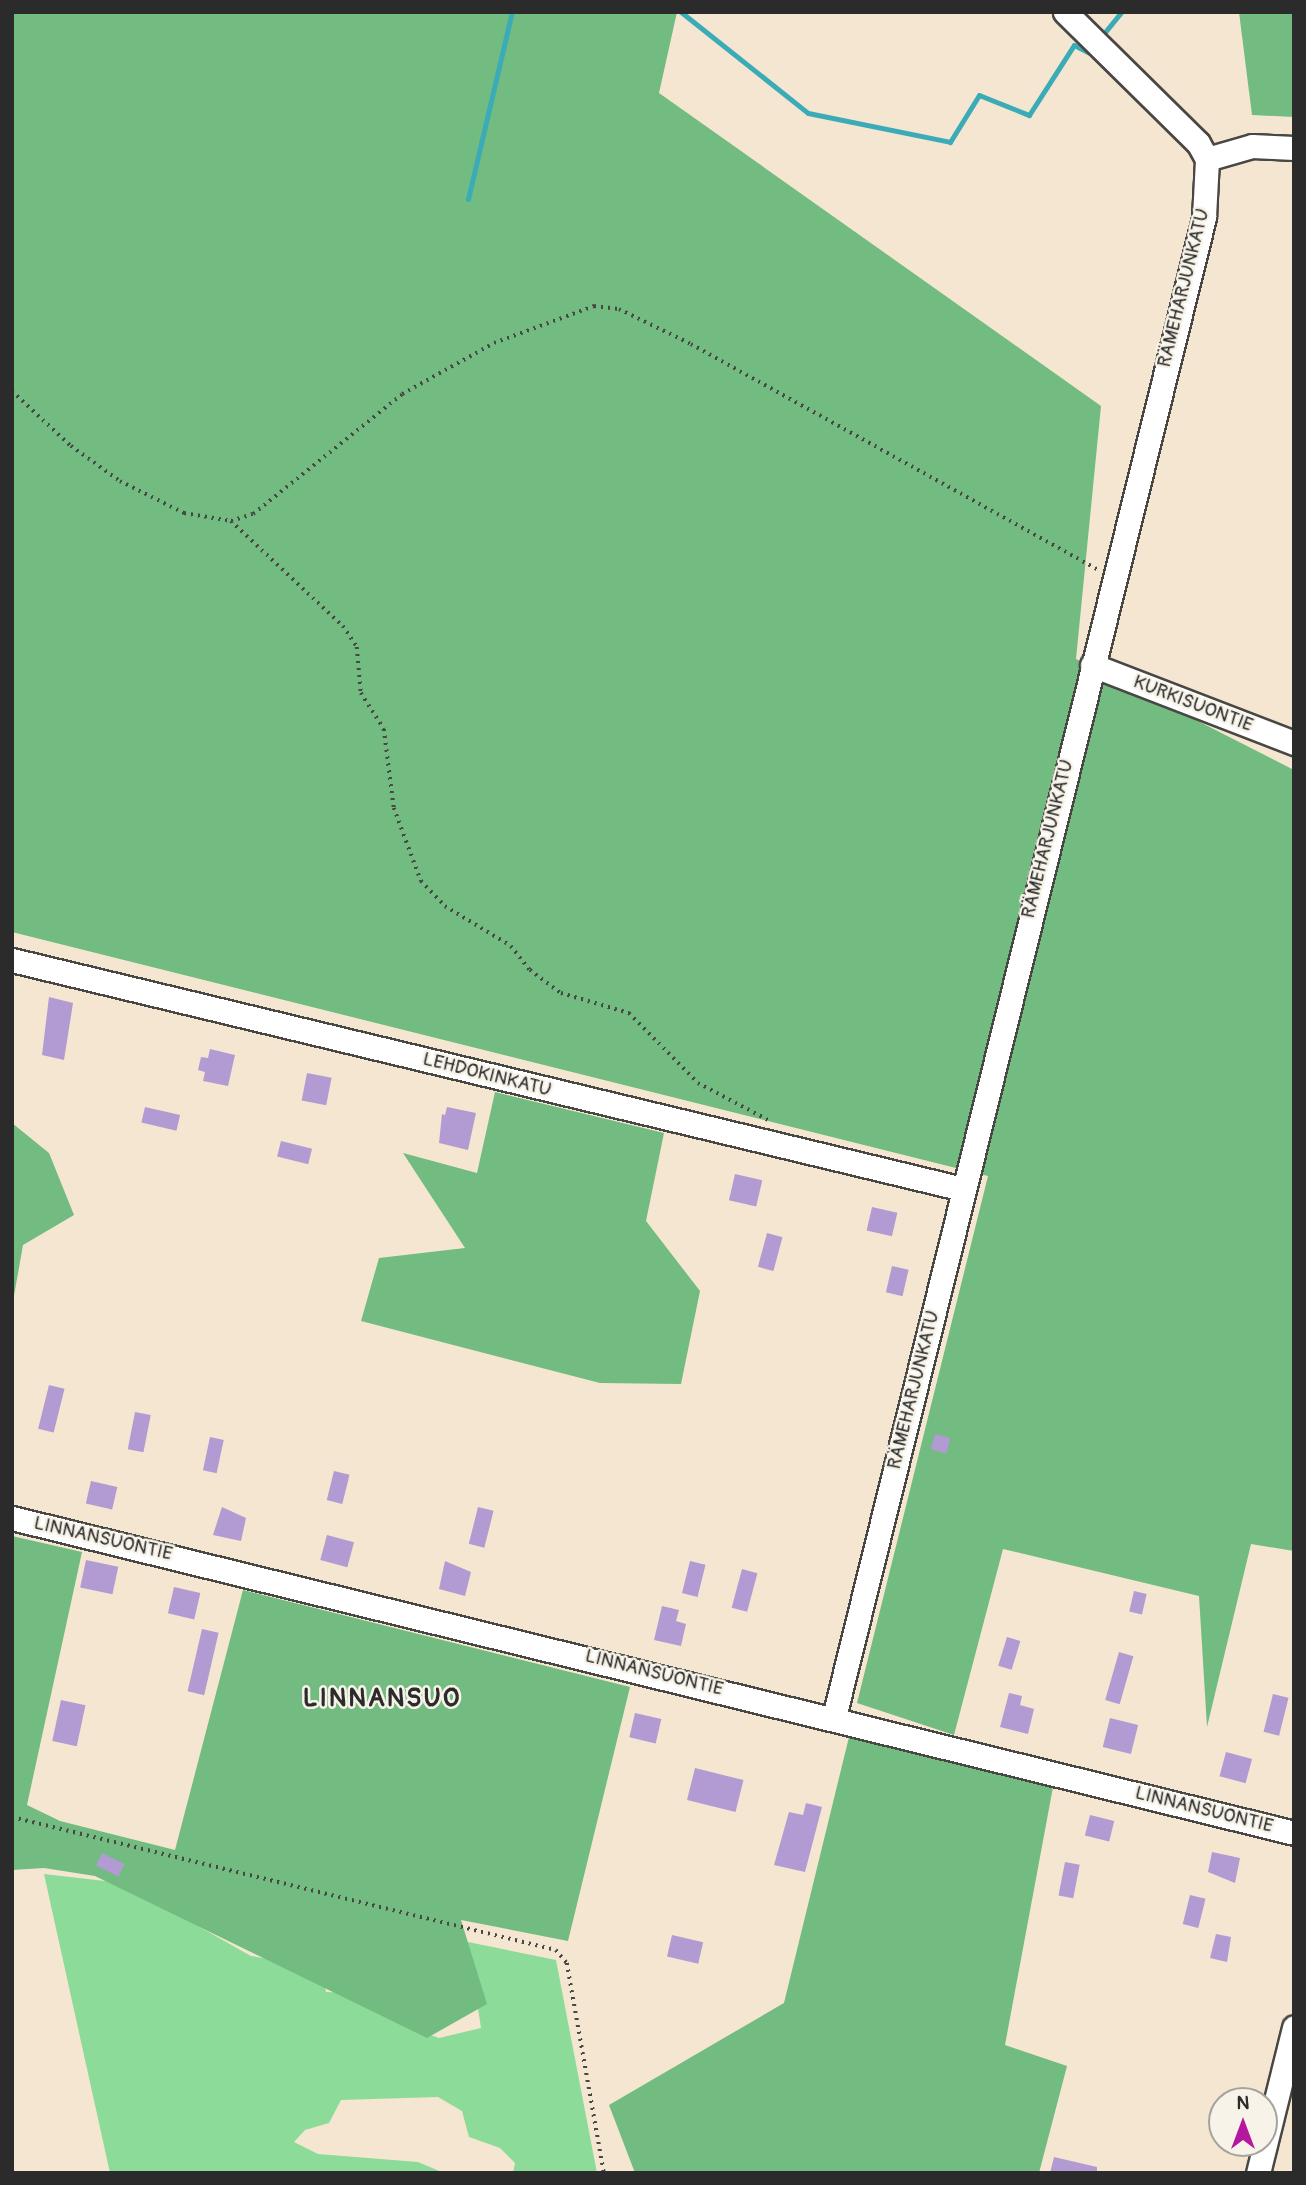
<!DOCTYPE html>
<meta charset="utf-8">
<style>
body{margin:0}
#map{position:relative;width:1306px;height:2185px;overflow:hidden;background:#f4e6d0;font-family:Pangolin,sans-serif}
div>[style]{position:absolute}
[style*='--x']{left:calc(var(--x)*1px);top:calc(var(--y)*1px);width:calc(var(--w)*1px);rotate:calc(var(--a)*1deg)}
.green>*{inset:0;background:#8ddb99}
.forest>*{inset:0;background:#72bb81}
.stream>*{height:5px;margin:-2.5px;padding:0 2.5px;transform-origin:2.5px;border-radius:2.5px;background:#3bacb7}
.building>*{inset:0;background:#b19bd2;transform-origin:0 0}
.path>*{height:3.5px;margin-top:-1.75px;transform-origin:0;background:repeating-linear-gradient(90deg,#494744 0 2px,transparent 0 7px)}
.roads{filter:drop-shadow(2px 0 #494744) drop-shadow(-2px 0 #494744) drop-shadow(0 2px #494744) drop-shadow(0 -2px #494744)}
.minor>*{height:23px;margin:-11.5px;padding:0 11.5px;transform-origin:11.5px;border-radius:11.5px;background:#fff}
span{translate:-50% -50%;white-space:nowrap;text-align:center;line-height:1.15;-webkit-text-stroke:5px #f7f3e8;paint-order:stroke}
.street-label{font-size:19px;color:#2b2b2b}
.district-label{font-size:26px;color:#2b2b2b;font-weight:700;letter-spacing:2px}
.frame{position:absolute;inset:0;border:14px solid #2b2b2b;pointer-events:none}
.north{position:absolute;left:1208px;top:2087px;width:70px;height:70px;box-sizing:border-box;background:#f7f3e8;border:2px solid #a5a39c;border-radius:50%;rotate:0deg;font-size:19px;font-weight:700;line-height:28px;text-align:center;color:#2b2b2b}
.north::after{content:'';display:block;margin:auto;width:24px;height:32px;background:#b5179e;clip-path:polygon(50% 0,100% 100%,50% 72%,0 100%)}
</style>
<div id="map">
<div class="green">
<i style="clip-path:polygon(44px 1874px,122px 1883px,251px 1956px,280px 1961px,313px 1901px,326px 1992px,359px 1993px,400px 2024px,439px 2038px,481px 2028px,468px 1942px,556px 1960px,597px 2173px,513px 2173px,515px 2163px,500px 2148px,469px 2137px,462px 2111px,438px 2097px,341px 2100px,329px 2123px,305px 2130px,294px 2142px,318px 2154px,418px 2162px,444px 2173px,110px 2173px)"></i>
</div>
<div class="forest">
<i style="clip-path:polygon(12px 12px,677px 12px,659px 93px,1101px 406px,1076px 659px,1294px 770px,1294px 1551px,1251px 1544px,1207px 1727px,1199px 1596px,1003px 1549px,954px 1735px,857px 1703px,988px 1176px,12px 932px)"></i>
<i style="clip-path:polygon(1239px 12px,1294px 12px,1294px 117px,1252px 115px)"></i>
<i style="clip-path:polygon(495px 1092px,664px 1133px,646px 1221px,700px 1291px,681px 1384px,600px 1383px,361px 1321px,379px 1258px,465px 1248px,403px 1153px,477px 1173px)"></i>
<i style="clip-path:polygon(12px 1123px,49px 1153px,74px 1215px,23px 1245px,12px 1307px)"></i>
<i style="clip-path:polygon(12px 1536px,82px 1552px,27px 1805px,60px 1821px,175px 1850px,243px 1590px,630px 1687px,568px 1941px,461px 1920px,487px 2004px,427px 2038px,95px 1876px,44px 1868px,12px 1870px)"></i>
<i style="clip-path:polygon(849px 1737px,1053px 1787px,1005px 2045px,1067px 2066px,1039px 2173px,635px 2173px,609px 2105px,784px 2003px)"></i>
</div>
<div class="stream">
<i style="--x:681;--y:12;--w:162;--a:38.5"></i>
<i style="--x:808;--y:113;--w:145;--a:11.5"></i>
<i style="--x:950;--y:142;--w:55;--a:-58.3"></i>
<i style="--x:979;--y:95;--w:54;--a:21.8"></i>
<i style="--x:1029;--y:115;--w:83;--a:-57.3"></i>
<i style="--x:1074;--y:45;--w:16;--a:27"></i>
<i style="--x:1088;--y:52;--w:6;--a:-51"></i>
<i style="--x:1101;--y:37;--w:32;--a:-51"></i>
<i style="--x:468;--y:199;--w:192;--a:-76.8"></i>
</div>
<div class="building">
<i style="clip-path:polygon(49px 997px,73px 1003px,64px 1060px,42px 1055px)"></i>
<i style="clip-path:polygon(210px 1049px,235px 1055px,228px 1086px,203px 1081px,205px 1072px,198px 1070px,201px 1057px,208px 1058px)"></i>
<i style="left:307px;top:1073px;width:25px;height:28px;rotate:11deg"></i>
<i style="left:145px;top:1107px;width:36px;height:16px;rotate:13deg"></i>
<i style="clip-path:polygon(447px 1107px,476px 1113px,468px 1150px,439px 1143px,442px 1114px,445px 1115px)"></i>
<i style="left:281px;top:1141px;width:32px;height:16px;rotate:14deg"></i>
<i style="left:735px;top:1174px;width:28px;height:27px;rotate:13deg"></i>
<i style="left:872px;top:1207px;width:26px;height:24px;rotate:13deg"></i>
<i style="left:767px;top:1233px;width:16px;height:35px;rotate:15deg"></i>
<i style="left:892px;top:1266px;width:17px;height:27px;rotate:13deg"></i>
<i style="left:49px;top:1385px;width:16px;height:45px;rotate:14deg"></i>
<i style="left:135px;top:1412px;width:16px;height:38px;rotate:11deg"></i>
<i style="left:935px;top:1434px;width:16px;height:16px;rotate:15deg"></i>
<i style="left:210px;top:1437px;width:14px;height:34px;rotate:12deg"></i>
<i style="left:334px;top:1471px;width:16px;height:30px;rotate:14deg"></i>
<i style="left:91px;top:1481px;width:27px;height:23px;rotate:13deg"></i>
<i style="clip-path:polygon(222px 1507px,246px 1518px,241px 1541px,213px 1535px)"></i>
<i style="left:478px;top:1507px;width:16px;height:38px;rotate:14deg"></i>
<i style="left:327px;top:1535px;width:28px;height:26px;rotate:15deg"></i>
<i style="left:86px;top:1560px;width:33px;height:28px;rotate:12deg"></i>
<i style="clip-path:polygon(445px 1561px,471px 1572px,465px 1596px,439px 1589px)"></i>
<i style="left:690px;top:1561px;width:16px;height:33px;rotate:14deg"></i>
<i style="left:742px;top:1569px;width:16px;height:40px;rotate:15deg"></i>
<i style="left:174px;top:1587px;width:27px;height:27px;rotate:13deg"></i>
<i style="left:1134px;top:1591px;width:13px;height:21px;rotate:13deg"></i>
<i style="clip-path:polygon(662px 1606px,679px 1610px,676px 1621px,686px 1624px,681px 1646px,654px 1640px)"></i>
<i style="left:202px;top:1629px;width:17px;height:64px;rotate:13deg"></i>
<i style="left:1007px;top:1637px;width:14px;height:30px;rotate:17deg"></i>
<i style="left:1119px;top:1652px;width:15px;height:50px;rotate:16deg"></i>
<i style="clip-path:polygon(1009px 1693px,1022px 1696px,1020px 1705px,1034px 1709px,1028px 1734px,1000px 1727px)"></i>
<i style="left:1273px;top:1694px;width:16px;height:39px;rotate:14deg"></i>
<i style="left:61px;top:1700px;width:25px;height:42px;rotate:12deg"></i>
<i style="left:635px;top:1713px;width:27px;height:25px;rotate:13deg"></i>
<i style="left:1110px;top:1718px;width:29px;height:30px;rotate:14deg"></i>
<i style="left:1226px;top:1752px;width:27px;height:25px;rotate:15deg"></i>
<i style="left:695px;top:1768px;width:50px;height:33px;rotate:14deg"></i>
<i style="clip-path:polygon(806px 1803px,822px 1807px,805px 1872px,774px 1865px,789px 1812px,803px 1815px)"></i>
<i style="left:1090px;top:1815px;width:25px;height:21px;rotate:14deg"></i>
<i style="clip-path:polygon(1212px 1852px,1240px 1858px,1235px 1883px,1208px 1872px)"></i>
<i style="left:102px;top:1853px;width:25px;height:14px;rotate:26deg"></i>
<i style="left:1065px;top:1862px;width:15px;height:34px;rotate:11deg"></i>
<i style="left:1190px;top:1895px;width:16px;height:30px;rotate:14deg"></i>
<i style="clip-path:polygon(1216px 1934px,1231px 1937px,1227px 1962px,1210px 1958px)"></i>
<i style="left:672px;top:1935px;width:32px;height:22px;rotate:13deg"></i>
<i style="clip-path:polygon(1054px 2157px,1097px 2167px,1097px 2173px,1050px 2173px)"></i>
</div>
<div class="path">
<i style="--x:12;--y:391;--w:81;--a:43"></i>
<i style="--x:71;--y:446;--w:60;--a:35.5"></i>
<i style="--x:120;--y:481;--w:72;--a:26.6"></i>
<i style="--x:184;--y:513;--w:48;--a:9.7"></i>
<i style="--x:231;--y:521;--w:23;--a:-18"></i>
<i style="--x:253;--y:514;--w:191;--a:-38.8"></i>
<i style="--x:402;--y:394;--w:105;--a:-29"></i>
<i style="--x:494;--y:343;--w:107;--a:-20.3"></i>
<i style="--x:594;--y:306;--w:25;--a:7"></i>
<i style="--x:619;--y:309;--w:80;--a:25.9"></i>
<i style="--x:691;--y:344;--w:466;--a:29"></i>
<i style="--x:231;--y:521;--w:154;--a:43.2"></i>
<i style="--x:343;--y:626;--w:25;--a:56"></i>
<i style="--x:357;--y:647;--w:46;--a:85"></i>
<i style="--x:361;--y:693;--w:43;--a:57.4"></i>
<i style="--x:384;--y:729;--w:80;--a:82.8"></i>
<i style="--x:394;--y:808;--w:78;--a:69.7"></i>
<i style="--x:421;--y:881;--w:35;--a:46"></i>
<i style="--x:445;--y:906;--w:77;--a:31.2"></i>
<i style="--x:511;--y:946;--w:31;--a:52"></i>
<i style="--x:530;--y:970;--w:39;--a:37"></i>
<i style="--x:561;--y:993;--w:71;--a:16.4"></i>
<i style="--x:629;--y:1013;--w:98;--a:45.4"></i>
<i style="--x:698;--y:1083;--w:81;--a:27.8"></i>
<i style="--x:12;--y:1817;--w:560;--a:13.74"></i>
<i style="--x:556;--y:1950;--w:17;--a:50"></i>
<i style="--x:567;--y:1963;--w:213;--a:80"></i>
</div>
<div class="roads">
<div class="minor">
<i style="--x:1207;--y:159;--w:47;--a:-16.1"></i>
<i style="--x:1252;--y:146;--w:42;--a:2.7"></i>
<i style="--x:1092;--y:665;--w:217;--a:21.1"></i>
<i style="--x:12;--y:960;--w:978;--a:13.54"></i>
<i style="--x:12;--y:1518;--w:1320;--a:13.8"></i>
<i style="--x:834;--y:1717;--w:1545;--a:-76.14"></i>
<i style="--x:1204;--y:217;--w:58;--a:-87"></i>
<i style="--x:1207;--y:159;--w:18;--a:-119"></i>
<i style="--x:1198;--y:143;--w:187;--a:-135.4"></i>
<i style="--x:1258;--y:2173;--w:150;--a:-76.1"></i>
</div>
</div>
<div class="street-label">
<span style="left:1184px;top:288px;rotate:-76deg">RÄMEHARJUNKATU</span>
<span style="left:1193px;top:704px;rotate:21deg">KURKISUONTIE</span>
<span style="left:1048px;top:839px;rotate:-76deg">RÄMEHARJUNKATU</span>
<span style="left:487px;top:1075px;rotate:14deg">LEHDOKINKATU</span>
<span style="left:914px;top:1390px;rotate:-76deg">RÄMEHARJUNKATU</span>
<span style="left:103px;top:1539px;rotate:13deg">LINNANSUONTIE</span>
<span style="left:654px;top:1673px;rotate:14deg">LINNANSUONTIE</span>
<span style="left:1204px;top:1810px;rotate:14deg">LINNANSUONTIE</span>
</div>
<div class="district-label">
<span style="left:382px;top:1699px">LINNANSUO</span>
</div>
<div class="frame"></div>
<div class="north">N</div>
</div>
